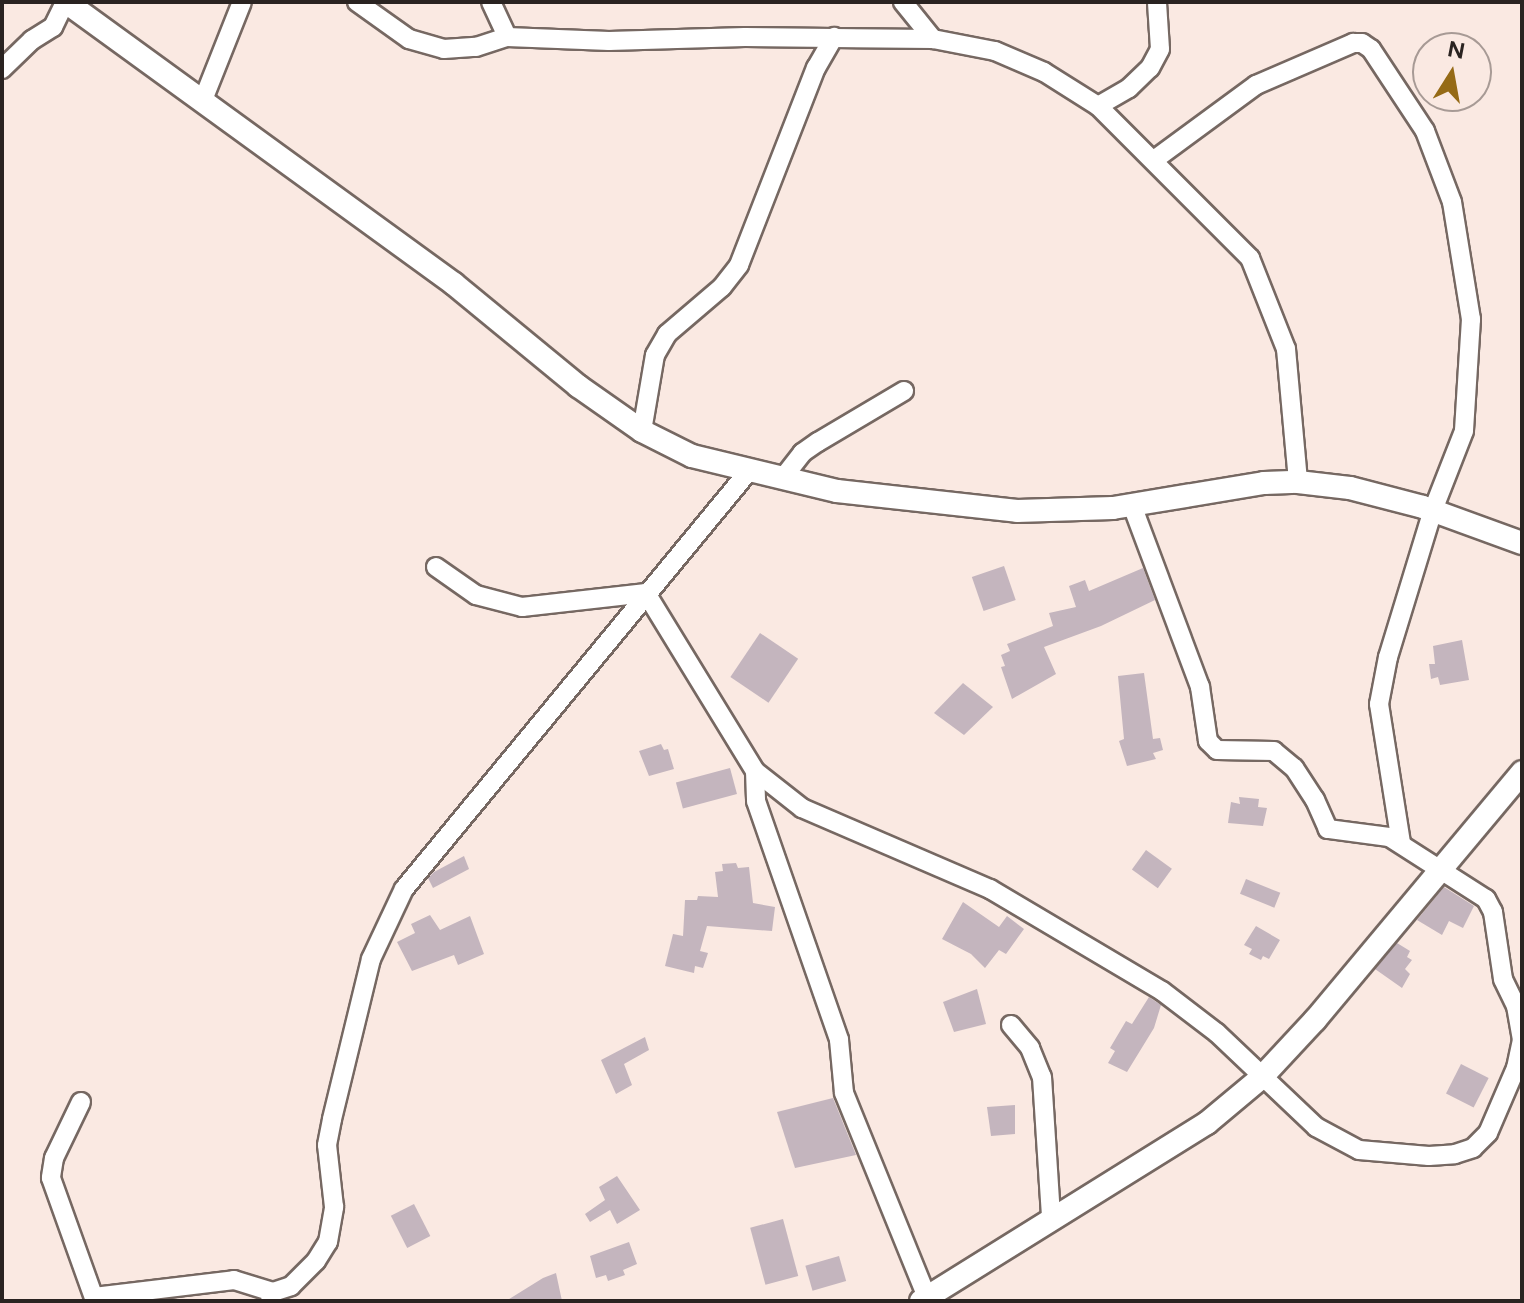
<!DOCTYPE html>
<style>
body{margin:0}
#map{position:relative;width:1524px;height:1303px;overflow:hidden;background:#fae9e2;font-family:Figtree,sans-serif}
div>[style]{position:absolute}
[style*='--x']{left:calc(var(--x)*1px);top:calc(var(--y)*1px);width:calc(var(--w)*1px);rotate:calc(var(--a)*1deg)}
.building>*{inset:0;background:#c4b5be;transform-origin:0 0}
.roads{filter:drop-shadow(2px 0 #766862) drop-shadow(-2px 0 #766862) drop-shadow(0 2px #766862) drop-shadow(0 -2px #766862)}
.minor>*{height:18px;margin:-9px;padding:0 9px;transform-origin:9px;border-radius:9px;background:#fff}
.tertiary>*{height:22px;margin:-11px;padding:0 11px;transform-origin:11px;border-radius:11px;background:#fff}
span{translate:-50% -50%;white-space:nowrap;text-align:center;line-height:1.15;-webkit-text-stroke:6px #fae9e2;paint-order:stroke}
.frame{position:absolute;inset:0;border:4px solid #2a2321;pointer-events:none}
.north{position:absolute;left:1412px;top:32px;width:80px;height:80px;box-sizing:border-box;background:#fae9e2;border:2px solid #a79a95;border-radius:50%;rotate:11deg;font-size:22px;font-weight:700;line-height:32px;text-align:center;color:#2a2321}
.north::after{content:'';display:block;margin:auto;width:28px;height:36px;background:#956a16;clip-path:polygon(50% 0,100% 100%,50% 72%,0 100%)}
</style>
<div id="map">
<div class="building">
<i style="left:1004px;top:566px;width:36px;height:34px;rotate:71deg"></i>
<i style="clip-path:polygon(1143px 568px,1155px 600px,1101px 626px,1044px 647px,1056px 674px,1012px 699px,1001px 667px,1005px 666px,1001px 655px,1010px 651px,1007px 644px,1053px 626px,1049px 613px,1076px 607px,1069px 586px,1085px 580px,1089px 591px)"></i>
<i style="left:760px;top:633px;width:46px;height:53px;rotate:34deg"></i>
<i style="clip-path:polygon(1462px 640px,1469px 680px,1440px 685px,1438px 677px,1431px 679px,1429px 664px,1435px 664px,1433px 646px)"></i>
<i style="clip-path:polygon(1144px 673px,1153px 739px,1160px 738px,1163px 750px,1153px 753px,1156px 759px,1127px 766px,1119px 741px,1124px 739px,1118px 676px)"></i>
<i style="clip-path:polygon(963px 683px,993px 707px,964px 735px,934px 713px)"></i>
<i style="clip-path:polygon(661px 744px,664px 750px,668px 749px,674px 769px,649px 776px,639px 751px)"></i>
<i style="left:730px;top:768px;width:27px;height:56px;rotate:75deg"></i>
<i style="clip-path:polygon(1239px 797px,1259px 799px,1258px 807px,1267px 808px,1263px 826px,1228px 823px,1231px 802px,1240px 804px)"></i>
<i style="left:1146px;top:850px;width:32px;height:24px;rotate:36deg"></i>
<i style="clip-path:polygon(464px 856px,469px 869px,433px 888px,428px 878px,434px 872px)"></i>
<i style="clip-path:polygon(736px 863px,738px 868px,749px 867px,753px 903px,775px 907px,772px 931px,707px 926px,700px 951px,708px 953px,703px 968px,695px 966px,694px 973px,665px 966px,673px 934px,683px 936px,685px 900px,697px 900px,698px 896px,718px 897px,715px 872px,723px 871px,722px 864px)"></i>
<i style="left:1246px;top:879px;width:37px;height:16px;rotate:22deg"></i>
<i style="clip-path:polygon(1444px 887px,1474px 906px,1463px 928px,1449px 921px,1442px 935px,1417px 920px)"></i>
<i style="clip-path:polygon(963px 902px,999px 927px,1007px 916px,1024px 929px,1006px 954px,999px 950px,985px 968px,971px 954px,942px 939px)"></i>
<i style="clip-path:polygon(430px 915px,440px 930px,470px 916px,484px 954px,458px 965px,454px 955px,412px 971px,397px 942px,415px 933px,411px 924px)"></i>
<i style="clip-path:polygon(1256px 926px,1280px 940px,1269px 959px,1263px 956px,1261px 960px,1249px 954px,1252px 949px,1244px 945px)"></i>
<i style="clip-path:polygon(1397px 943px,1410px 951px,1407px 957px,1412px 960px,1405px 969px,1410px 974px,1402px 988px,1375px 969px)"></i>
<i style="clip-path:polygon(977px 989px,986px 1024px,954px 1032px,943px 1002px)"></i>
<i style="clip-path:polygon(1149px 997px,1161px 1005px,1154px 1028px,1127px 1072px,1108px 1063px,1115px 1051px,1110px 1048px,1126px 1021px,1132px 1024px)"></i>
<i style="clip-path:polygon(645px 1037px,649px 1050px,624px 1064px,632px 1085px,616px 1094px,601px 1060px)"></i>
<i style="left:1461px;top:1064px;width:31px;height:33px;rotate:27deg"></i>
<i style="clip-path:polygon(833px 1098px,856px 1155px,795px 1168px,777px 1112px)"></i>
<i style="clip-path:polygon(1015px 1105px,1015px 1134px,991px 1136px,987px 1107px)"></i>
<i style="clip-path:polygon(617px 1176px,640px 1210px,617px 1224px,610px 1210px,590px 1222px,585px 1214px,605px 1200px,599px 1187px)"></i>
<i style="left:414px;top:1204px;width:36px;height:26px;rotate:63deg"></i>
<i style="left:783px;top:1219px;width:59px;height:34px;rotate:75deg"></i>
<i style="clip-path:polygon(629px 1242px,637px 1264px,623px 1270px,625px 1275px,608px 1281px,606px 1275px,596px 1278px,590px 1256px)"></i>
<i style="left:839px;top:1256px;width:26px;height:35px;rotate:74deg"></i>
<i style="clip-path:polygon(556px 1273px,562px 1301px,506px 1301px,543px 1278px)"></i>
</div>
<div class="roads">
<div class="minor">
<i style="--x:357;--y:2;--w:64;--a:35.4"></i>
<i style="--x:409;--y:39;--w:36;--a:16"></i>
<i style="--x:444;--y:49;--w:32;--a:-4"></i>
<i style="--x:476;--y:47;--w:33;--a:-18"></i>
<i style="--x:507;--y:37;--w:102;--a:2.2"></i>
<i style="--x:609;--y:41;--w:136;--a:-1.7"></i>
<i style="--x:745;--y:37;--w:188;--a:0.6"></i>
<i style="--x:933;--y:39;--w:63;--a:11"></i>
<i style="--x:995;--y:51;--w:53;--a:23.2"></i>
<i style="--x:1044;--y:72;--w:64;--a:32.2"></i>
<i style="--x:1098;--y:106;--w:215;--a:45"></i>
<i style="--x:1250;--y:258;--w:98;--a:68.4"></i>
<i style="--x:1286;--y:349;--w:134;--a:84.8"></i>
<i style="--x:491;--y:2;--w:38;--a:65"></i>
<i style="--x:903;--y:2;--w:48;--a:51"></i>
<i style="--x:2;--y:69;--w:42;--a:-44"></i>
<i style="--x:32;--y:40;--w:25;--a:-32"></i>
<i style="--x:53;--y:27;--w:28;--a:-64"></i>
<i style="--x:203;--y:100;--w:105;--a:-68.3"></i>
<i style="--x:1098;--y:106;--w:36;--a:-30"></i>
<i style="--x:1129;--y:88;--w:29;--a:-44"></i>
<i style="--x:1150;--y:68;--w:21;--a:-62"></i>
<i style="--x:1160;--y:49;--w:47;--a:-93.7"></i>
<i style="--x:1154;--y:160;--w:127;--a:-36.3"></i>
<i style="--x:1256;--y:85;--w:106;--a:-23.4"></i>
<i style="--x:1353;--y:43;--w:9;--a:0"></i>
<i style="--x:1362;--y:43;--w:11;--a:34"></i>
<i style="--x:1371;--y:49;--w:98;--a:56.6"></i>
<i style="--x:1425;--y:131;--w:76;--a:69.2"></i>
<i style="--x:1452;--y:202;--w:119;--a:80.8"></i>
<i style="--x:1471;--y:319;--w:112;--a:93.6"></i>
<i style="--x:1464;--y:431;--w:85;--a:111.4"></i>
<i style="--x:1433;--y:510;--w:154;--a:107"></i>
<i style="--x:1388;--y:657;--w:48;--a:100.8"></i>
<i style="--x:1379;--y:704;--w:141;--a:81"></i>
<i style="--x:642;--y:431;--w:77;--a:-80.3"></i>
<i style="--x:655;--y:355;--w:24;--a:-60"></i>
<i style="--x:667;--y:334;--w:72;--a:-40.5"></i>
<i style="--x:722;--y:287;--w:28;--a:-52"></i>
<i style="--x:739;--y:265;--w:212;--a:-68.7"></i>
<i style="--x:816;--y:68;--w:36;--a:-60"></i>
<i style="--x:782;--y:479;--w:33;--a:-52"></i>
<i style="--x:802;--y:453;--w:19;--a:-35"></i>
<i style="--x:818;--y:442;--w:100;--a:-30.7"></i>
<i style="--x:436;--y:567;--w:49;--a:35"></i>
<i style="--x:476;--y:595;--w:48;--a:14.6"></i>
<i style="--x:522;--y:607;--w:125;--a:-6.4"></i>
<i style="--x:646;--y:593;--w:209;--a:58.5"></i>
<i style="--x:755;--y:771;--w:30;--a:88"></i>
<i style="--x:756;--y:801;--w:253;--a:70.8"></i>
<i style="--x:839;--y:1040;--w:53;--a:84.6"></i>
<i style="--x:844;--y:1093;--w:220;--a:67.9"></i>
<i style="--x:755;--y:771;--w:60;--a:38.2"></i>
<i style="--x:802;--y:808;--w:205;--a:23.3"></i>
<i style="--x:990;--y:889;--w:200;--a:30.7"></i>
<i style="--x:1162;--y:991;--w:69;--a:37.4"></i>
<i style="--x:1217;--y:1033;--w:137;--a:43.5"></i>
<i style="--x:1316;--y:1127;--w:49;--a:28.1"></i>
<i style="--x:1359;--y:1150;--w:70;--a:4.9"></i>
<i style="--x:1429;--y:1156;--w:26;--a:-4"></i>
<i style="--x:1455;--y:1154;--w:19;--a:-18"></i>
<i style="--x:1473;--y:1148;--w:21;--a:-45"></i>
<i style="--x:1488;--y:1133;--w:71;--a:-66.7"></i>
<i style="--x:1516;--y:1068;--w:29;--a:-78"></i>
<i style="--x:1522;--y:1040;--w:35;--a:-100"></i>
<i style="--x:1516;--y:1006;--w:30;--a:-116"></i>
<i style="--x:1503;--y:979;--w:68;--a:-98.5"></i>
<i style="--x:1493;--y:912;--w:15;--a:-118"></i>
<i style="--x:1486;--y:899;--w:115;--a:-147.4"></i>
<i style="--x:1389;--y:837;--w:62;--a:-172.5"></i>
<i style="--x:1328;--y:829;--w:32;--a:-114"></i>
<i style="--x:1315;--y:800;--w:38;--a:-123"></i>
<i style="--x:1294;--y:768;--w:26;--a:-140"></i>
<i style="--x:1274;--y:751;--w:57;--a:-179"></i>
<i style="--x:1217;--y:750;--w:13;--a:-135"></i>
<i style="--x:1208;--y:741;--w:55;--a:-98.4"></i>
<i style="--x:1200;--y:687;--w:194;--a:-110.5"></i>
<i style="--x:1011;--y:1025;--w:30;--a:50"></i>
<i style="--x:1030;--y:1048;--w:31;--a:68"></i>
<i style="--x:1042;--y:1077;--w:141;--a:86.3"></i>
<i style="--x:81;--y:1102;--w:62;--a:115.7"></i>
<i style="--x:54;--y:1158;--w:20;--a:99"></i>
<i style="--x:51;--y:1178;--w:131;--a:70.3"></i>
<i style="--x:94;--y:1297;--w:141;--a:-6.9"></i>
<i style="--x:234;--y:1280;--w:41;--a:17.1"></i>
<i style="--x:270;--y:1301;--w:9;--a:-72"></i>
<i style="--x:273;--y:1292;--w:19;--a:-18"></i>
<i style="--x:291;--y:1286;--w:35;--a:-45"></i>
<i style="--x:316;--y:1261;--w:22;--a:-58"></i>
<i style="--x:328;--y:1242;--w:36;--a:-80"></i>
<i style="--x:334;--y:1207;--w:62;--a:-96.4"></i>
<i style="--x:327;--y:1145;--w:26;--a:-79"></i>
<i style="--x:332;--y:1119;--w:165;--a:-76.3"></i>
<i style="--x:371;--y:959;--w:77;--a:-64.8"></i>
<i style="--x:404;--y:889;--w:541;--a:-50.48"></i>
</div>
<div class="tertiary">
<i style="--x:66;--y:2;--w:480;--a:36"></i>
<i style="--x:454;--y:284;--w:161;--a:39.4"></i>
<i style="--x:578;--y:386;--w:78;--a:35.1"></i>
<i style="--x:642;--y:431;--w:56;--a:26.6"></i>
<i style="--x:692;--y:456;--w:149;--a:13.6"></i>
<i style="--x:837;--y:491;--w:181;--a:6.3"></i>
<i style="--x:1017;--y:511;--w:96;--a:-1.8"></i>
<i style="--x:1113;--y:508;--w:153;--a:-9.4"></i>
<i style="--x:1264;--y:483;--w:34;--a:-2"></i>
<i style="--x:1298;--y:482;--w:52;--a:6.6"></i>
<i style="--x:1350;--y:488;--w:75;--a:14.6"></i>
<i style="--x:1423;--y:507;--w:105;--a:20"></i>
<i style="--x:921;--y:1301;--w:337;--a:-31.9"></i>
<i style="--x:1207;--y:1123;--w:72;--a:-39.9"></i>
<i style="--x:1262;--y:1077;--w:78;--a:-47.1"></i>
<i style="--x:1315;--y:1020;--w:323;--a:-50.1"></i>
</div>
</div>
<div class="frame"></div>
<div class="north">N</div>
</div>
